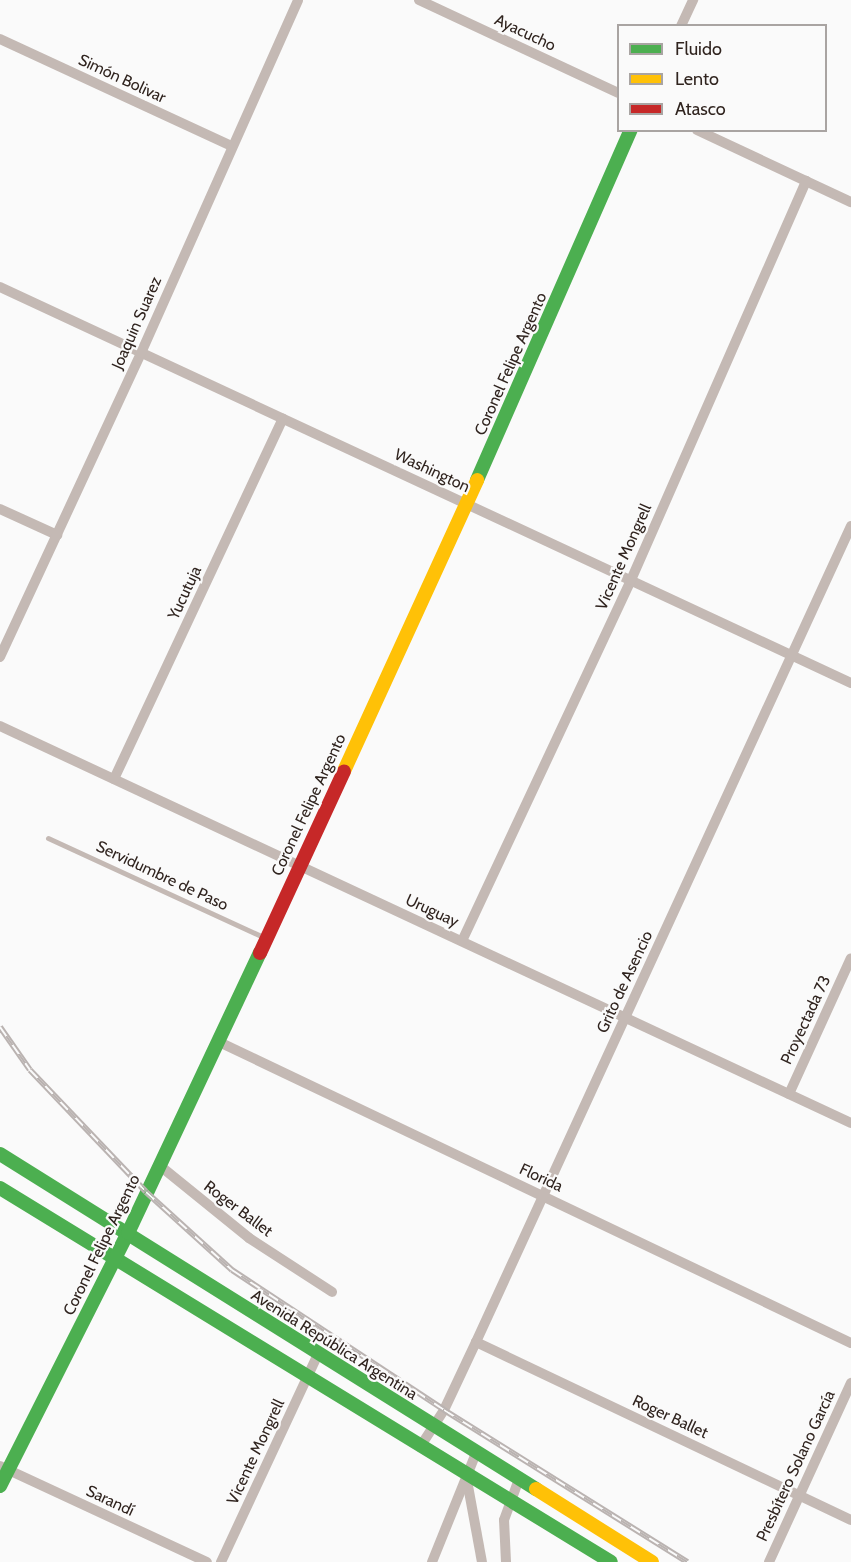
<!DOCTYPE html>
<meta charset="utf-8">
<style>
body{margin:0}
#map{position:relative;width:851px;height:1562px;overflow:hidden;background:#fafafa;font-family:Cabin,sans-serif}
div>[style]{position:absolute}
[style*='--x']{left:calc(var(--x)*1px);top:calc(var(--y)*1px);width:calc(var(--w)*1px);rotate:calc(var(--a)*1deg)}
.lane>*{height:5px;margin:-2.5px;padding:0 2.5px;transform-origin:2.5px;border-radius:2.5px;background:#c4b9b4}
.street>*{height:10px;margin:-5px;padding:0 5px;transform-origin:5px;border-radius:5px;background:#c4b9b4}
.fast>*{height:14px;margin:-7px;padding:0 7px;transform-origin:7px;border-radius:7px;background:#4caf50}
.slow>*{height:14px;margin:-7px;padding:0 7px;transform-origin:7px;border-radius:7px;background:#ffc107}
.jam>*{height:14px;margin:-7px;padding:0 7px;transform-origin:7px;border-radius:7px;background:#c62828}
.rail>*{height:6px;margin-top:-3px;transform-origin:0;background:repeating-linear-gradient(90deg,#fafafa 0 11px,#bab3b1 0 22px);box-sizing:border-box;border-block:2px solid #bab3b1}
span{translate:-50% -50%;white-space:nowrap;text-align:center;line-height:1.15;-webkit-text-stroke:4.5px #fafafa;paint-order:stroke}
.street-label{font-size:16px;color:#30241f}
.legend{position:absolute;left:617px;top:24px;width:210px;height:108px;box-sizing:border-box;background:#fafafa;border:2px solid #a9a4a2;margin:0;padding:8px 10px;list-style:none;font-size:18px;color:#30241f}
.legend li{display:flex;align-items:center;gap:12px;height:30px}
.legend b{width:30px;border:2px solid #a9a4a2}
</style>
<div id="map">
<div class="lane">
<i style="--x:48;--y:838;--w:239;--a:24.7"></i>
</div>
<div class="street">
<i style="--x:419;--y:0;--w:220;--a:25"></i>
<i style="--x:681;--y:26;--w:29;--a:-65"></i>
<i style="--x:0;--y:39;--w:255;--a:24.8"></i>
<i style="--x:697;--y:130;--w:170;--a:25.1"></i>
<i style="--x:0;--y:287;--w:939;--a:24.95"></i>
<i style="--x:0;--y:509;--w:63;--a:24.5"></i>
<i style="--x:0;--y:657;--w:335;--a:-65.1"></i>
<i style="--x:141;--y:353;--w:386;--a:-66"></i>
<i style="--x:0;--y:726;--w:939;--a:25.01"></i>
<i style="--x:114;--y:779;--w:398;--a:-64.9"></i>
<i style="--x:462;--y:941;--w:399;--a:-64.9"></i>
<i style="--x:631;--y:580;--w:436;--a:-66.3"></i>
<i style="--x:217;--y:1041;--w:702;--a:25.47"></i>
<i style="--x:789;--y:1094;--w:149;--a:-65.5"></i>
<i style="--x:159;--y:1165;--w:116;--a:39"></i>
<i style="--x:249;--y:1238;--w:99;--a:33"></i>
<i style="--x:476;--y:1342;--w:415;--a:25.4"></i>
<i style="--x:420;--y:1447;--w:44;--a:-57"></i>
<i style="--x:444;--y:1410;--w:75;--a:-64.8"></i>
<i style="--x:476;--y:1342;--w:898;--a:-65.32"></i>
<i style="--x:0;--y:1466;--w:228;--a:24.9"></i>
<i style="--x:466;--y:1475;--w:88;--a:79.6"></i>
<i style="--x:221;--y:1562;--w:230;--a:-65"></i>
<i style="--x:432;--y:1562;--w:118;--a:-68"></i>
<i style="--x:506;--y:1562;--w:42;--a:-92.7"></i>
<i style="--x:504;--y:1520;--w:44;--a:-69.9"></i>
<i style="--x:769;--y:1562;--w:197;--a:-65.4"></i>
</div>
<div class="fast">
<i style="--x:477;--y:480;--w:382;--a:-66.3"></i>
<i style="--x:0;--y:1154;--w:632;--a:32.01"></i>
<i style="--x:0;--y:1188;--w:716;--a:31.47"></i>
<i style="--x:0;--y:1486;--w:284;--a:-63.2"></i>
<i style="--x:128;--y:1233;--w:310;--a:-64.8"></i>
</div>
<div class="slow">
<i style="--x:344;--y:771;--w:320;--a:-65.4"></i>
<i style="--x:536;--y:1489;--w:137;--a:32.2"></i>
</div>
<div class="jam">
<i style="--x:260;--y:953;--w:200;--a:-65.2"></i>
</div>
<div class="rail">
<i style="--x:0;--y:1027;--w:52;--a:55.1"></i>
<i style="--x:30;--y:1070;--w:168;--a:46.4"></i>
<i style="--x:146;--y:1192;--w:116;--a:42.2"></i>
<i style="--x:232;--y:1270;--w:254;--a:33.4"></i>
<i style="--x:444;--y:1410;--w:287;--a:32"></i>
</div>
<div class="street-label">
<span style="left:525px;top:33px;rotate:25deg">Ayacucho</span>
<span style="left:122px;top:79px;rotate:25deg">Simón Bolivar</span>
<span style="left:137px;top:323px;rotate:-66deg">Joaquin Suarez</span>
<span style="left:511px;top:364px;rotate:-66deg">Coronel Felipe Argento</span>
<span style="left:432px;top:471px;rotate:25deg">Washington</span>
<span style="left:624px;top:557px;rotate:-66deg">Vicente Mongrell</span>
<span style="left:185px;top:593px;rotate:-65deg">Yucutuja</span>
<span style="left:309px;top:805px;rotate:-65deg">Coronel Felipe Argento</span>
<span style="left:162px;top:876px;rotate:25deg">Servidumbre de Paso</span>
<span style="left:432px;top:911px;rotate:25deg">Uruguay</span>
<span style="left:625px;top:982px;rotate:-65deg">Grito de Asencio</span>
<span style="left:806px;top:1020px;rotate:-65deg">Proyectada 73</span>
<span style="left:541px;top:1178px;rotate:25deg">Florida</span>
<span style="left:238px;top:1209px;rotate:37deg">Roger Ballet</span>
<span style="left:102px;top:1245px;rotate:-64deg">Coronel Felipe Argento</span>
<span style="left:334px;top:1345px;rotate:32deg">Avenida República Argentina</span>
<span style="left:670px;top:1417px;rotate:25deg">Roger Ballet</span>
<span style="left:256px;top:1452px;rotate:-65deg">Vicente Mongrell</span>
<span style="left:796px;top:1466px;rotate:-65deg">Presbítero Solano García</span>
<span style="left:110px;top:1501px;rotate:25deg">Sarandí</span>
</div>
<ul class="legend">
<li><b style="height:8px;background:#4caf50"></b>Fluido</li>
<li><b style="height:8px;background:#ffc107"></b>Lento</li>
<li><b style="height:8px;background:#c62828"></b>Atasco</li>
</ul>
</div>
